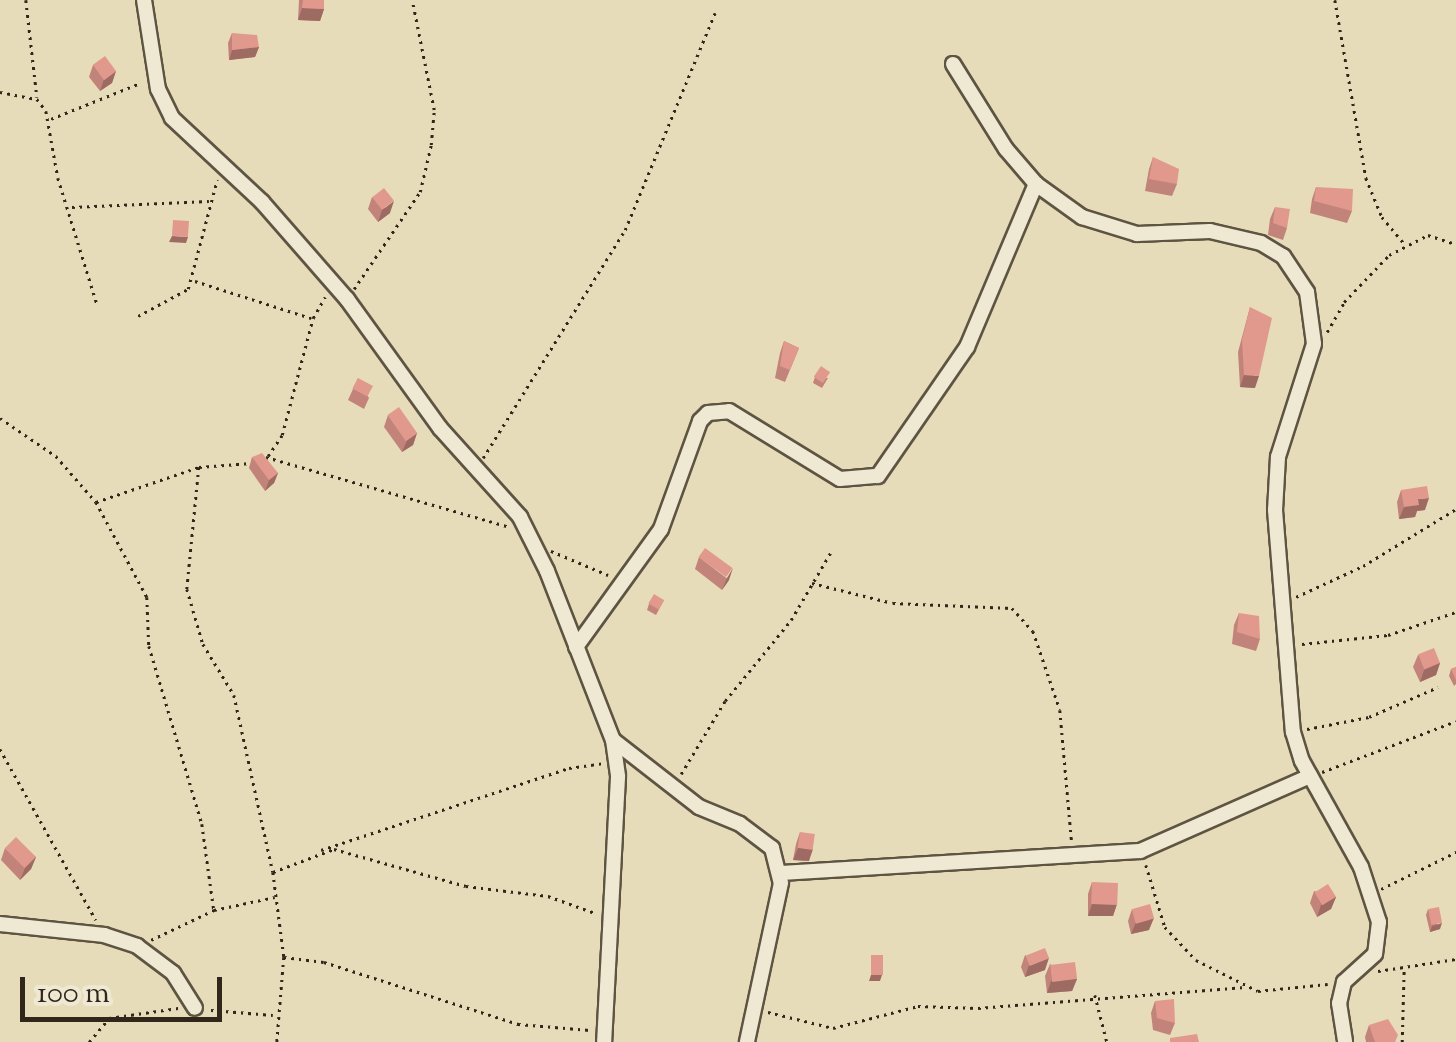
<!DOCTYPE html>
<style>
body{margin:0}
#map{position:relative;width:1456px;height:1042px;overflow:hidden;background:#e7dcba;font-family:"Sorts Mill Goudy",serif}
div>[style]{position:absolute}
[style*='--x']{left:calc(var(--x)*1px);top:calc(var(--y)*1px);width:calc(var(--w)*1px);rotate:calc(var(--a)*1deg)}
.path>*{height:2.5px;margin-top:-1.25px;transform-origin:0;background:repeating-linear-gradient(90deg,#30271a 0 2.5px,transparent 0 7.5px)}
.roads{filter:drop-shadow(2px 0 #5e5442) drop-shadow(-2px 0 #5e5442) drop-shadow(0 2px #5e5442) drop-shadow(0 -2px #5e5442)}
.minor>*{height:14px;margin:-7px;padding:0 7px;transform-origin:7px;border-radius:7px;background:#efe8d2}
.wall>*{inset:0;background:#c2847a}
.shaded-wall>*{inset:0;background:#9e6b63}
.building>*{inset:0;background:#e1998e;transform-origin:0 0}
span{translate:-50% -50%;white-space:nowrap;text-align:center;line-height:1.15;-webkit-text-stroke:8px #efe8d2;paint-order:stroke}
.scale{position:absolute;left:20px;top:977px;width:202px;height:45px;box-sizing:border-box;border:5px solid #30271a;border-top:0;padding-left:12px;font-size:30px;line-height:35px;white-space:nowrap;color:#30271a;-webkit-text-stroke:8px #efe8d2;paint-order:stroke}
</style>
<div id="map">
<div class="path">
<i style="--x:26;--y:0;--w:98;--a:83.5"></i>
<i style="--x:1335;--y:0;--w:181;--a:80.1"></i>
<i style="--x:1366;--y:178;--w:42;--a:67.7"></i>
<i style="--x:1382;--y:217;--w:35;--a:50"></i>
<i style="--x:0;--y:92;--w:38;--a:11"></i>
<i style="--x:37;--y:99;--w:15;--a:53"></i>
<i style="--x:46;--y:111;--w:68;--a:79.8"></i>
<i style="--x:58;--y:178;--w:132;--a:72.8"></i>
<i style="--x:51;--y:119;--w:96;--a:-22"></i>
<i style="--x:72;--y:207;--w:137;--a:-2.5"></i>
<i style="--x:195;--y:281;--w:122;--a:17.7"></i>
<i style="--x:354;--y:289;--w:117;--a:-55.8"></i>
<i style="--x:420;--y:192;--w:48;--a:-76.8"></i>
<i style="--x:431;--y:145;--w:35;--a:-85"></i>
<i style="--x:434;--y:110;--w:112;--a:-101.3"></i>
<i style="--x:138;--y:316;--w:57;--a:-28.4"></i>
<i style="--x:188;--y:289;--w:113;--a:-75.1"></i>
<i style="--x:1327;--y:332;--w:34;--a:-60"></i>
<i style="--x:1344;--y:302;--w:65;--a:-46.2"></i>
<i style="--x:1389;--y:255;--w:44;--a:-27.1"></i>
<i style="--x:1428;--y:235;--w:29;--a:18"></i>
<i style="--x:0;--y:418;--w:68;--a:34.2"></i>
<i style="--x:56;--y:456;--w:61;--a:49"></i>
<i style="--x:96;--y:502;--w:108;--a:61.8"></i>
<i style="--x:147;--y:597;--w:49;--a:87.7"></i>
<i style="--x:149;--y:646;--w:186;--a:73.4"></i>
<i style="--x:202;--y:824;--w:87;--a:82.1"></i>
<i style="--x:268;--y:456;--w:25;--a:-56"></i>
<i style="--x:282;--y:435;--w:121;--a:-75.2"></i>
<i style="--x:313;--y:318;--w:24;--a:-60"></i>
<i style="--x:266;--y:457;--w:254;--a:16"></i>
<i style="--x:483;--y:458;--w:269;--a:-58.1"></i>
<i style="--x:625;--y:230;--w:235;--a:-67.5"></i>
<i style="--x:199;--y:467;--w:123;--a:95.6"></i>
<i style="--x:187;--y:589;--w:57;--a:73.8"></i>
<i style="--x:203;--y:644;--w:60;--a:58.7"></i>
<i style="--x:234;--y:695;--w:181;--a:77.6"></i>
<i style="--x:273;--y:872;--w:86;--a:82.6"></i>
<i style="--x:284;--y:957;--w:85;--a:94.7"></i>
<i style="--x:96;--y:502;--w:109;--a:-18.8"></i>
<i style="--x:199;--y:467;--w:52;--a:-4.4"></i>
<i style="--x:551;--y:551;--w:62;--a:22.8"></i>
<i style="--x:812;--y:583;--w:83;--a:13.9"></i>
<i style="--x:893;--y:603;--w:119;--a:2.4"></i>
<i style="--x:1012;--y:608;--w:31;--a:48"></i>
<i style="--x:1033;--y:631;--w:83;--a:71.1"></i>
<i style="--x:1060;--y:710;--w:135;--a:84.9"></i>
<i style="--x:1296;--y:597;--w:74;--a:-24.8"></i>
<i style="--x:1363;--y:566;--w:109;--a:-31.5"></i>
<i style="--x:1302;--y:644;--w:86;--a:-6"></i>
<i style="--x:1388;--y:635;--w:72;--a:-18.7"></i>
<i style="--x:1307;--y:729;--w:63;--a:-11"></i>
<i style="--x:1369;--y:717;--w:75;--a:-23.5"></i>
<i style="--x:0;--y:749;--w:196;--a:60.7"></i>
<i style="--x:1322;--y:772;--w:143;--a:-20.8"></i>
<i style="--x:681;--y:774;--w:85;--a:-58.9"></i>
<i style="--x:725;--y:701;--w:104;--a:-50.8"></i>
<i style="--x:791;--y:620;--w:81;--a:-59.6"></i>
<i style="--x:321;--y:850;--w:261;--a:-18.3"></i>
<i style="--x:569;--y:768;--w:35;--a:-8"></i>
<i style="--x:1146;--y:865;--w:65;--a:73"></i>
<i style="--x:1165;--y:927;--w:45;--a:46.8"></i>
<i style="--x:1196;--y:960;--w:69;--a:26.6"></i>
<i style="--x:1258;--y:991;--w:70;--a:-5.7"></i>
<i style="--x:273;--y:872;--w:65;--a:-20.7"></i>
<i style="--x:334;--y:849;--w:137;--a:15.7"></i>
<i style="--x:466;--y:886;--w:83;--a:7"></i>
<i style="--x:548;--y:896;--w:50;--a:19.9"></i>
<i style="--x:1381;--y:889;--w:84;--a:-26.3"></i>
<i style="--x:151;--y:940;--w:70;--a:-25.5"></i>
<i style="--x:214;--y:910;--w:62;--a:-12"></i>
<i style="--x:284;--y:957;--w:40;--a:7.1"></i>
<i style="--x:324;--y:962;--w:204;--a:17.7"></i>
<i style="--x:518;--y:1024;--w:72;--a:4.8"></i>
<i style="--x:1378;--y:971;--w:79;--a:-8.7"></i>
<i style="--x:1095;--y:995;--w:49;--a:75.7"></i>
<i style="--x:211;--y:1010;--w:62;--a:4.6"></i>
<i style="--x:768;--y:1012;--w:67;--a:13.8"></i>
<i style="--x:833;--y:1028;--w:88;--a:-14.5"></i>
<i style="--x:918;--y:1006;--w:60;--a:1.9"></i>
<i style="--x:978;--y:1008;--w:268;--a:-4.5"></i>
<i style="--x:89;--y:1042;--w:31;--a:-50"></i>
<i style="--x:109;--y:1018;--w:70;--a:-8.2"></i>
<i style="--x:1402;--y:1042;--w:74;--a:-88.5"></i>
</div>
<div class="roads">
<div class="minor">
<i style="--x:144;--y:0;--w:90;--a:81.1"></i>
<i style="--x:158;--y:89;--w:32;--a:64"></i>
<i style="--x:172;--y:118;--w:123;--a:43"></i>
<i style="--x:262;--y:202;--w:129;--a:48.8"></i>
<i style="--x:347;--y:299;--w:159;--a:54.2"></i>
<i style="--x:440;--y:428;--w:120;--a:48"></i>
<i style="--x:520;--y:517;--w:60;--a:63.4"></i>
<i style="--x:547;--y:571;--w:181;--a:68.7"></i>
<i style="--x:613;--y:740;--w:37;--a:82"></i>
<i style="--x:618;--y:777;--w:265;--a:93"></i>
<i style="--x:953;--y:64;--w:100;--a:58.1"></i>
<i style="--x:1006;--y:149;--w:46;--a:49.4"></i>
<i style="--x:1036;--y:184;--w:57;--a:35.7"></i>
<i style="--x:1082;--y:217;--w:58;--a:17.2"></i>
<i style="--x:1137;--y:234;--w:73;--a:-2.4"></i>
<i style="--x:1210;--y:231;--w:52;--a:13.2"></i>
<i style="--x:1261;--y:243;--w:26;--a:31"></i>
<i style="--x:1283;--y:256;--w:43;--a:56.3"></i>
<i style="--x:1307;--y:292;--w:52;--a:82.3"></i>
<i style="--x:1314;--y:344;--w:119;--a:107.7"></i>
<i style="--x:1278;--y:457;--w:53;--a:93.2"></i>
<i style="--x:1275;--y:510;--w:223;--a:85.4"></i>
<i style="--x:1293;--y:732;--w:30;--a:73"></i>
<i style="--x:1302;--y:761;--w:121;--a:60.9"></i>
<i style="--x:1361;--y:867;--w:58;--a:71.9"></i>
<i style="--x:1379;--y:922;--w:32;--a:97"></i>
<i style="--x:1375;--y:954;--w:42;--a:137.9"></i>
<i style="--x:1344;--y:982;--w:22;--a:103"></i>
<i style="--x:1339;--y:1003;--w:39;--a:81"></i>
<i style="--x:576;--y:647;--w:145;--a:-54.2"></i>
<i style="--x:661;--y:529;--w:115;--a:-70.1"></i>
<i style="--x:700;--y:421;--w:11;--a:-45"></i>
<i style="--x:708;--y:413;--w:21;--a:-5"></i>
<i style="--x:729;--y:411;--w:130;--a:31.5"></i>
<i style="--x:840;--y:479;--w:38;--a:-5"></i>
<i style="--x:878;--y:476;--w:157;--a:-55.4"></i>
<i style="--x:967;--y:347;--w:177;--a:-67.1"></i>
<i style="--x:613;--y:740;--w:109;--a:37.9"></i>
<i style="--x:699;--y:807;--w:44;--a:22.5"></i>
<i style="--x:740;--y:824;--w:40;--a:37"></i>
<i style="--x:772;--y:848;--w:36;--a:76"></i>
<i style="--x:781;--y:883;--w:163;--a:102.1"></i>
<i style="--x:780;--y:873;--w:361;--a:-3.5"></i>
<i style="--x:1140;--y:851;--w:186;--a:-23.8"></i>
<i style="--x:0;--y:924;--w:105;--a:6"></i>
<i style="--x:104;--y:935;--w:35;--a:18"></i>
<i style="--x:137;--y:946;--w:45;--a:36.9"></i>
<i style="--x:173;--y:973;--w:41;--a:57.8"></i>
</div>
</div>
<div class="wall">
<i style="clip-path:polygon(299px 0,324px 0,324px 9px,320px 21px,298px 20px)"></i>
<i style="clip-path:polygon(232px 33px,259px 47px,255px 57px,229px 60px,228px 43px)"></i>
<i style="clip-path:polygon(93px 65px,116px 71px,112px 83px,100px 91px,89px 77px)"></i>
<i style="clip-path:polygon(1153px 157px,1177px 184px,1172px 196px,1145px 191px,1149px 169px)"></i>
<i style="clip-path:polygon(1316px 187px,1352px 211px,1347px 223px,1310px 213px,1312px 199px)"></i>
<i style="clip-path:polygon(372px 197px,390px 213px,378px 222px,368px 209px)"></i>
<i style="clip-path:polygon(1275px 207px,1287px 228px,1283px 240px,1268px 235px,1270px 219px)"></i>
<i style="clip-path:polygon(1250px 307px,1255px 388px,1240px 387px,1238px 352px)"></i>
<i style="clip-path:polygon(784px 341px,799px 348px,785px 382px,775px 378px,780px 353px)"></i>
<i style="clip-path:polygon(815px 377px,828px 378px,822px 388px,813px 383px)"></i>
<i style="clip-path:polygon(358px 378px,369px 398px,364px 409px,348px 400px)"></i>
<i style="clip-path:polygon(388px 415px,417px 433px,413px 445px,402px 452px,384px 427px)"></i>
<i style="clip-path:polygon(252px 457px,278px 473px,274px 483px,265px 491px,249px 468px)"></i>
<i style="clip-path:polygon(1401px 490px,1425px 510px,1417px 511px,1415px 517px,1399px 519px,1397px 502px)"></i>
<i style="clip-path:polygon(699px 557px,729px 580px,722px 590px,695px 569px)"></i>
<i style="clip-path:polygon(664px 600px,656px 615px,647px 610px,649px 604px)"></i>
<i style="clip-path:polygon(1239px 613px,1260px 639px,1256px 651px,1232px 644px,1234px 625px)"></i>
<i style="clip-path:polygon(1418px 655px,1440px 663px,1436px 675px,1420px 682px,1413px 667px)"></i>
<i style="clip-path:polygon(1456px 667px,1456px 684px,1454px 686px,1449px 676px,1451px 669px)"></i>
<i style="clip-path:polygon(800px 832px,809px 861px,793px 860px,796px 844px)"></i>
<i style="clip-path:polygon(5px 848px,36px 857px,31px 869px,20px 880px,1px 860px)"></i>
<i style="clip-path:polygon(1092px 882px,1117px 904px,1113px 916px,1088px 916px,1088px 894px)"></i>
<i style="clip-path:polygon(1314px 891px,1336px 897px,1331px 909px,1317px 917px,1310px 903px)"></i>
<i style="clip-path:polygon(1132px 909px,1149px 930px,1131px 934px,1128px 921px)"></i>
<i style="clip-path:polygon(1428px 909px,1440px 929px,1430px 932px,1426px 915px)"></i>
<i style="clip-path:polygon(1025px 955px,1045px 970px,1025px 977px,1021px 967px)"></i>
<i style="clip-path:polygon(1050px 964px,1077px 979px,1072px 991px,1047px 993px,1045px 976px)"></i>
<i style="clip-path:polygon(1155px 1001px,1175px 1023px,1170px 1035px,1153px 1030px,1151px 1013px)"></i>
<i style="clip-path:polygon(1369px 1025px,1396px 1042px,1366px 1042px,1365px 1037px)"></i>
</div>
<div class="shaded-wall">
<i style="clip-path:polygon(302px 8px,324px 9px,320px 21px,298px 20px)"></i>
<i style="clip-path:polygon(259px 47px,255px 57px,229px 60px,232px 50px)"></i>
<i style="clip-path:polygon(116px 71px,112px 83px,100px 91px,104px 79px)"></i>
<i style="clip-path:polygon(394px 201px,390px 213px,378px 222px,382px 210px)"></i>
<i style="clip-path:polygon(172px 236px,188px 237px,186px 243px,169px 242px)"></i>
<i style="clip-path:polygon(1244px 375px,1259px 376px,1255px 388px,1240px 387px)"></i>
<i style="clip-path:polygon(417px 433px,413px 445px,402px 452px,407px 440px)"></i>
<i style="clip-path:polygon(278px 473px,274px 483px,265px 491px,269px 480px)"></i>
<i style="clip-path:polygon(1429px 498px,1425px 510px,1417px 511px,1415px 517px,1399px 519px,1404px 507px,1418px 499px)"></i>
<i style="clip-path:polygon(733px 568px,729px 580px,722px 590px,727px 578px)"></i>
<i style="clip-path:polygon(1440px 663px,1436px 675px,1420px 682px,1424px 670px)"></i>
<i style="clip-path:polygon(798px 848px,813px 849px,809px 861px,793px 860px)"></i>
<i style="clip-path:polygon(36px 857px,31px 869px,20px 880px,25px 868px)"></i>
<i style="clip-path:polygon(1336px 897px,1331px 909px,1317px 917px,1321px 905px)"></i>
<i style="clip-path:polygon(1092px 904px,1117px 904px,1113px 916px,1088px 916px)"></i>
<i style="clip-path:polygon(1154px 918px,1149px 930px,1131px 934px,1136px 922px)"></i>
<i style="clip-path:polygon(1442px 923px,1440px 929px,1430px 932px,1432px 926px)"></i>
<i style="clip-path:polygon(1049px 958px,1045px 970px,1025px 977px,1029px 965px)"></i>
<i style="clip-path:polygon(871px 975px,882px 975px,880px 981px,869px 981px)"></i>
<i style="clip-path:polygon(1077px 979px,1072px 991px,1047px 993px,1051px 981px)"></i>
</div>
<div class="building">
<i style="clip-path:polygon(303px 0,324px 0,324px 9px,302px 8px)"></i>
<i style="clip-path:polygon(232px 33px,257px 35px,259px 47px,232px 50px)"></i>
<i style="left:105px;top:56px;width:19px;height:15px;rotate:54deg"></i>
<i style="clip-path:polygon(1153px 157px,1179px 169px,1177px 184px,1149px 179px)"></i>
<i style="clip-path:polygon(1316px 187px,1353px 189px,1352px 211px,1314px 201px)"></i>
<i style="left:384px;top:188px;width:16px;height:15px;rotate:52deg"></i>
<i style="clip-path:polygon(1275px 207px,1290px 209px,1287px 228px,1273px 223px)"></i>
<i style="left:189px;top:221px;width:16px;height:16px;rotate:94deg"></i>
<i style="clip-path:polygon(1250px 307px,1272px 318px,1259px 376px,1244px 375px,1242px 340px)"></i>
<i style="clip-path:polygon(784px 341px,799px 348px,790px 370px,780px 366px)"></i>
<i style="left:821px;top:366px;width:11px;height:13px;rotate:34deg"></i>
<i style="left:358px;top:378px;width:17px;height:12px;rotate:28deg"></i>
<i style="left:399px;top:407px;width:32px;height:14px;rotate:55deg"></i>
<i style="clip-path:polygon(262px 453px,278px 473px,269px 480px,252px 457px)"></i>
<i style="clip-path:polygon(1427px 486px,1429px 498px,1418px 499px,1419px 505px,1404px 507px,1401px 490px)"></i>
<i style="left:705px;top:548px;width:34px;height:11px;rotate:36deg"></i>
<i style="left:654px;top:594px;width:12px;height:11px;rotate:31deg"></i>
<i style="clip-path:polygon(1239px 613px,1259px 616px,1260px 639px,1237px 632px)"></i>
<i style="left:1434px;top:648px;width:16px;height:17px;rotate:68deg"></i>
<i style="clip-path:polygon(1456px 667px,1456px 680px,1451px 669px)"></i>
<i style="left:800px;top:832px;width:15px;height:16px;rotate:8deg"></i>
<i style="left:16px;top:837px;width:28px;height:16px;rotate:45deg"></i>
<i style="left:1092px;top:882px;width:26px;height:22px;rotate:2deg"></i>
<i style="left:1328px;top:884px;width:15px;height:16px;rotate:58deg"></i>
<i style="left:1150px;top:904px;width:15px;height:19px;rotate:74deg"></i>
<i style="left:1439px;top:907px;width:16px;height:11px;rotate:79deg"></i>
<i style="left:1045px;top:948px;width:11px;height:21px;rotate:68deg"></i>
<i style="left:871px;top:955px;width:12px;height:20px"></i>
<i style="left:1075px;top:962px;width:17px;height:25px;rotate:83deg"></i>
<i style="clip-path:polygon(1174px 999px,1175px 1023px,1157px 1018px,1155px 1001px)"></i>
<i style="clip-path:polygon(1388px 1019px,1398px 1035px,1395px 1042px,1375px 1042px,1369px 1025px)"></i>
<i style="clip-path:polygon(1197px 1034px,1199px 1042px,1170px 1042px,1170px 1038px)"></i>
</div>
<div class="scale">100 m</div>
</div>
